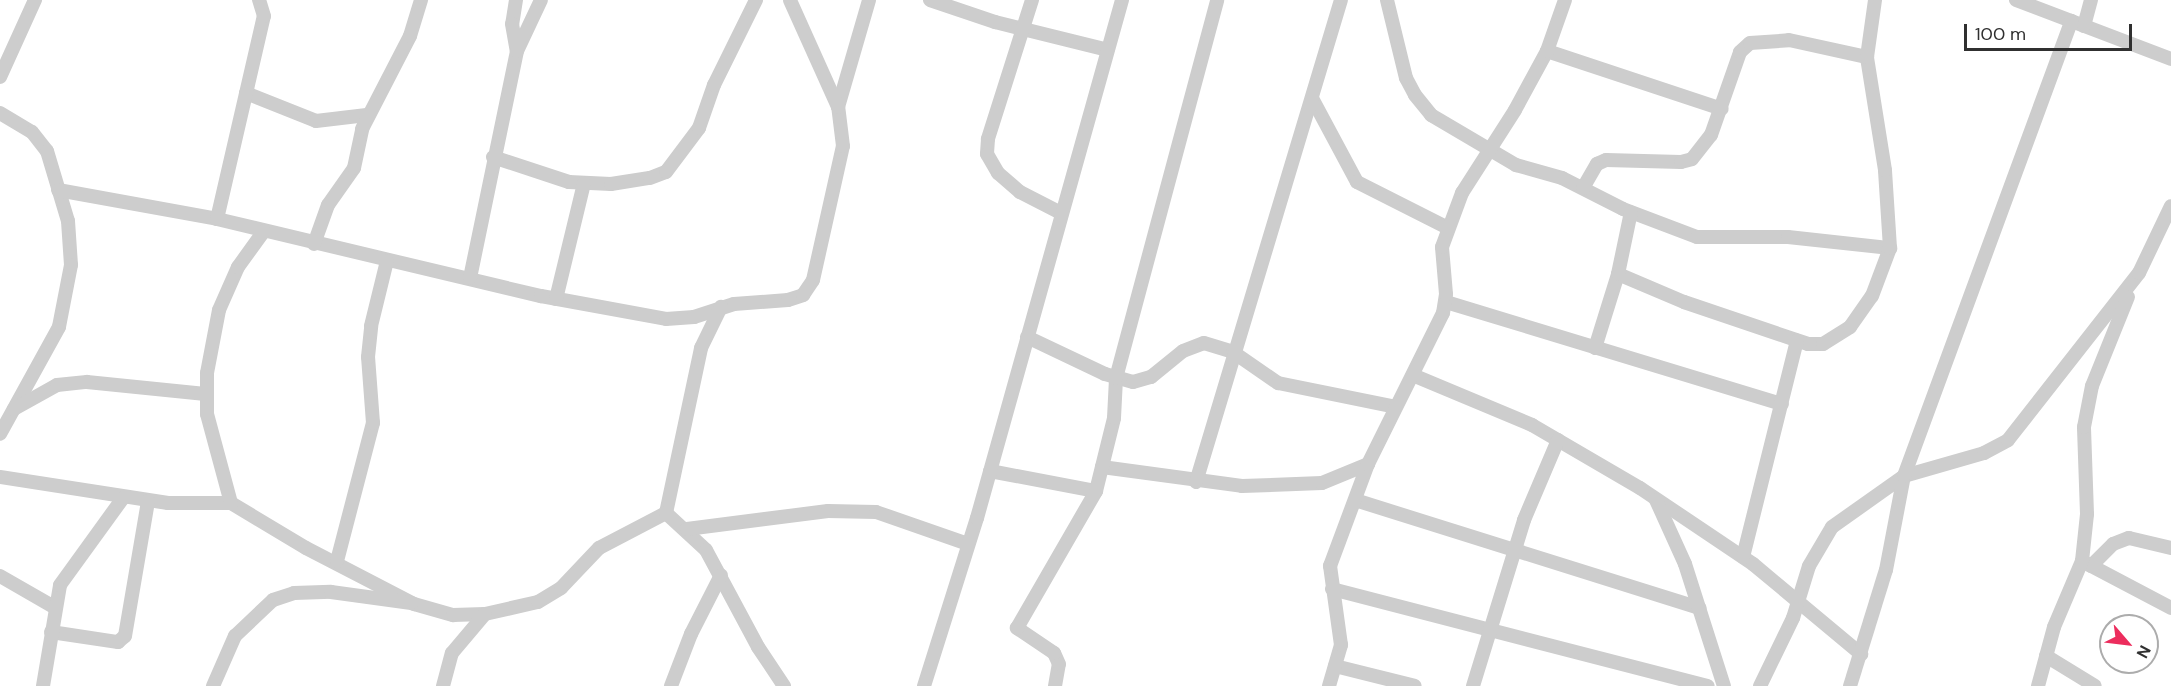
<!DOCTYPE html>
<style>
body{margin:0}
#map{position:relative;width:2171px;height:686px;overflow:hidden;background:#fff;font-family:"DM Sans",sans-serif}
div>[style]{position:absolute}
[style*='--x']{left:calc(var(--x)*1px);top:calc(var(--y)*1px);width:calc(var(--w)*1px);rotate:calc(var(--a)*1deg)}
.minor>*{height:14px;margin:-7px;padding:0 7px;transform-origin:7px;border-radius:7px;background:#cdcdcd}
span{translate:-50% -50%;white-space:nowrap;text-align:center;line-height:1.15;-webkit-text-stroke:6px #fff;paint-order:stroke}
.north{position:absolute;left:2099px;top:614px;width:60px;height:60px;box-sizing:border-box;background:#fff;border:2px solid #acacac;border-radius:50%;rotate:118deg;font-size:16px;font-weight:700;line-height:24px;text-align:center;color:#303030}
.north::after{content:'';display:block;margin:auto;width:21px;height:27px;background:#ec2d5d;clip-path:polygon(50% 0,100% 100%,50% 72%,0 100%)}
.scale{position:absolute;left:1964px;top:24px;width:168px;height:27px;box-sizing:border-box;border:3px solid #303030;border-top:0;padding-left:8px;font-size:18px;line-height:21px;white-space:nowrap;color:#303030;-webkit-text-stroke:4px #fff;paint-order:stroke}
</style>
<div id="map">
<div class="minor">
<i style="--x:516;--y:0;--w:24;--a:99"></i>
<i style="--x:512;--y:24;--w:27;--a:80"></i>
<i style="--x:930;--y:0;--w:69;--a:18.7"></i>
<i style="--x:995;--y:22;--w:116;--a:13.9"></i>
<i style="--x:1032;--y:0;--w:146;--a:107.6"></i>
<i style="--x:988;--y:139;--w:15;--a:94"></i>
<i style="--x:987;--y:154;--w:22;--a:60"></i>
<i style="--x:998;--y:173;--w:29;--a:41"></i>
<i style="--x:1020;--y:192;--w:46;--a:27.1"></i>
<i style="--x:1387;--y:0;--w:80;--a:76.3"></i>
<i style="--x:1406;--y:78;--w:19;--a:62"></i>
<i style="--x:1415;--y:95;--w:26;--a:51"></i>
<i style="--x:1431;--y:115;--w:99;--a:30.5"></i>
<i style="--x:1516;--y:165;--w:48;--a:15.8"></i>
<i style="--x:1562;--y:178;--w:68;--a:26.9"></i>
<i style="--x:1623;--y:209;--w:79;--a:20.7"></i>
<i style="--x:1697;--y:237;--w:91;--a:0"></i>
<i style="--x:1788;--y:237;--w:103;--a:6.2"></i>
<i style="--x:2016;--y:0;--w:166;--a:20.8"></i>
<i style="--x:2084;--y:26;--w:27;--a:-75"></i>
<i style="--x:1547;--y:51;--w:184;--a:18.3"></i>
<i style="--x:0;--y:77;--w:85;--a:-65.6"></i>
<i style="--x:246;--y:93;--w:75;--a:21.8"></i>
<i style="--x:316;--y:121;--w:51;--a:-6.7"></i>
<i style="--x:1313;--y:100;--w:93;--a:61.8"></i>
<i style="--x:1357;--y:182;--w:102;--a:26.8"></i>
<i style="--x:838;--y:107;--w:111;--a:-73.8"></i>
<i style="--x:0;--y:113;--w:37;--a:31"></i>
<i style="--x:32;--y:132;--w:24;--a:52"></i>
<i style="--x:47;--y:151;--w:73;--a:73.3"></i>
<i style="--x:68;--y:221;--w:44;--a:86.1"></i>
<i style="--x:71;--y:265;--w:63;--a:101"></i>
<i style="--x:59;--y:327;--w:122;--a:118.9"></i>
<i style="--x:493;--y:157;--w:80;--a:18.2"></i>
<i style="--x:569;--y:182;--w:42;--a:2.7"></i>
<i style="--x:611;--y:184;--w:39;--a:-9"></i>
<i style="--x:650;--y:178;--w:17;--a:-21"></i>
<i style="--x:666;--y:172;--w:55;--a:-53.1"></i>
<i style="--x:699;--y:128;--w:46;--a:-70.8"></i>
<i style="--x:714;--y:85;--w:95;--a:-63.7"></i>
<i style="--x:1583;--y:188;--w:28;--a:-60"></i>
<i style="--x:1597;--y:164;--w:10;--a:-24"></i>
<i style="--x:1606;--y:160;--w:75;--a:1.5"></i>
<i style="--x:1681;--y:162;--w:11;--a:-15"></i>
<i style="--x:1692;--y:159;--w:31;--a:-52"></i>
<i style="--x:1711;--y:135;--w:88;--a:-70.7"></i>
<i style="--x:1740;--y:52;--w:13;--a:-42"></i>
<i style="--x:1750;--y:43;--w:39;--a:-4"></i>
<i style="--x:1789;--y:40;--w:80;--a:12.3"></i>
<i style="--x:58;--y:190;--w:162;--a:10.3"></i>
<i style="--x:217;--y:219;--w:333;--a:13.4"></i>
<i style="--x:541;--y:296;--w:127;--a:10.4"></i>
<i style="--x:666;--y:319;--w:28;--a:-4"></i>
<i style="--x:694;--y:317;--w:42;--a:-18"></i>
<i style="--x:734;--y:304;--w:54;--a:-4.2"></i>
<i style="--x:788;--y:300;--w:16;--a:-18"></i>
<i style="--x:803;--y:295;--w:18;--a:-56"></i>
<i style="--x:813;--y:280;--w:137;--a:-77.4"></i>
<i style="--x:843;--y:146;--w:39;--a:-97"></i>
<i style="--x:838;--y:107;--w:117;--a:-114.2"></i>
<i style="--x:217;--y:219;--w:208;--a:-77"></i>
<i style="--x:264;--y:16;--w:17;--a:-107"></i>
<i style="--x:314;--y:244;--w:41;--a:-70.3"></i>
<i style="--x:328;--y:205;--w:45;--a:-54.9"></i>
<i style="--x:354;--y:168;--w:40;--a:-78"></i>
<i style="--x:362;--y:129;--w:105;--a:-62.7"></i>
<i style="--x:410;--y:36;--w:38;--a:-73"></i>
<i style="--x:1618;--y:274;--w:72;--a:23"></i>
<i style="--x:1684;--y:302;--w:131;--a:18.7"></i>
<i style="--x:1808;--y:344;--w:15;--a:0"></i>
<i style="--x:1823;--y:344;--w:32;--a:-32"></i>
<i style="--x:1850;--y:327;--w:38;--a:-55"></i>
<i style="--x:1872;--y:296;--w:51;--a:-69.4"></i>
<i style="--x:1890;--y:248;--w:78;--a:-93.7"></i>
<i style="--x:1885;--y:170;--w:114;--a:-99.1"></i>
<i style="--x:1867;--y:57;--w:58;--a:-82"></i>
<i style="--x:470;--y:278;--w:232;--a:-78.3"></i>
<i style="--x:517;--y:51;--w:56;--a:-64.8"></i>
<i style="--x:556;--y:299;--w:119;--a:-76.4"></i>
<i style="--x:1446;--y:302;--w:351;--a:16.9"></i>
<i style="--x:1027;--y:337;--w:86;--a:25.4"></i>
<i style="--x:1105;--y:374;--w:29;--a:16"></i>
<i style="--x:1133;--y:382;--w:19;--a:-16"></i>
<i style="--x:1151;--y:377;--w:41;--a:-39.1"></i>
<i style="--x:1183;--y:351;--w:22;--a:-21"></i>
<i style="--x:1204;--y:343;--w:30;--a:17"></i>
<i style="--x:1233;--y:352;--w:55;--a:34.6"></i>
<i style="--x:1278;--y:383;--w:120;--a:11.5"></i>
<i style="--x:1595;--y:348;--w:77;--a:-72.7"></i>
<i style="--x:1618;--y:274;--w:63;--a:-78.2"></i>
<i style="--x:1415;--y:376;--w:127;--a:22.7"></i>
<i style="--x:1532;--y:425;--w:125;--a:30.3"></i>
<i style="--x:1640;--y:488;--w:136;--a:33.9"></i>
<i style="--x:1753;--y:564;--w:141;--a:39.8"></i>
<i style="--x:14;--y:409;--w:49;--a:-29.2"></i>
<i style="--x:57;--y:385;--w:30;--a:-6"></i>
<i style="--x:87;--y:382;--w:119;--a:5.8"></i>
<i style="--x:1102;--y:467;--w:141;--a:7.7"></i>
<i style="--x:1242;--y:486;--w:80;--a:-2.1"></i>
<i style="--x:1322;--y:483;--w:50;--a:-22.4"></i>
<i style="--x:990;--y:471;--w:108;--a:10.7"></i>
<i style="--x:0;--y:477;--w:170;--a:8.8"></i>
<i style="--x:168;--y:503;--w:63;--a:0"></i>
<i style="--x:231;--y:503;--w:87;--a:31"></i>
<i style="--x:306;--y:548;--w:122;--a:27.4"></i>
<i style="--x:414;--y:604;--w:41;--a:15.8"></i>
<i style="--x:453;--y:615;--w:32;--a:-2"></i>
<i style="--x:485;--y:614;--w:54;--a:-12.8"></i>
<i style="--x:538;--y:602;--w:27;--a:-31"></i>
<i style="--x:561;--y:588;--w:55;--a:-46.5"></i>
<i style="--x:599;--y:548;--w:76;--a:-27.6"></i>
<i style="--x:666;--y:513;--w:169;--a:-78"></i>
<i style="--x:701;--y:348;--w:46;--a:-64"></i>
<i style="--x:1196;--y:482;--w:503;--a:-73.26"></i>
<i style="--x:1355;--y:500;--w:361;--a:17.4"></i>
<i style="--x:1656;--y:500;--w:70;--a:65.6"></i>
<i style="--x:1685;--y:564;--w:128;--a:72.3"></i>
<i style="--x:231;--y:503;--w:92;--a:-105.1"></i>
<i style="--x:207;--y:414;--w:41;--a:-90"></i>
<i style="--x:207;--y:373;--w:64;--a:-79.2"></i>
<i style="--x:219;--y:310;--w:47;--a:-66.2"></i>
<i style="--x:238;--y:267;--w:44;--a:-54.2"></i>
<i style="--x:666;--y:513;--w:54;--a:42.8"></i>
<i style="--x:706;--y:550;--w:110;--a:61.8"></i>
<i style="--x:758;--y:647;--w:47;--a:56.3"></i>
<i style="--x:687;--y:529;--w:142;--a:-7.3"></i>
<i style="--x:828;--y:511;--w:48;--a:1.2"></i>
<i style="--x:876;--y:512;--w:97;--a:19.2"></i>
<i style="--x:1743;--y:557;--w:223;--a:-76"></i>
<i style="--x:337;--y:561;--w:143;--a:-75.4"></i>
<i style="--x:373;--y:423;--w:66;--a:-94.3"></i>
<i style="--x:368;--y:357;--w:31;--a:-84"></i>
<i style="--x:371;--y:326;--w:67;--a:-76.2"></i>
<i style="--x:2082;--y:561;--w:101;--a:27.8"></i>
<i style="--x:2091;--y:566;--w:31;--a:-45"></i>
<i style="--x:2113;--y:544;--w:17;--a:-21"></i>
<i style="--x:2129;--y:538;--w:43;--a:13.4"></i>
<i style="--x:0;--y:576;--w:62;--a:29.9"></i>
<i style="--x:1332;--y:589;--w:388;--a:14.5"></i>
<i style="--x:51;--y:632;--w:68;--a:8.5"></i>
<i style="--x:118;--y:642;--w:9;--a:-41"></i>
<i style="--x:125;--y:636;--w:137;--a:-80.3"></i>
<i style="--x:2046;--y:656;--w:57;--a:31.5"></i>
<i style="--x:1335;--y:666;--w:82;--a:14"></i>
<i style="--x:43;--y:686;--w:102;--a:-80.4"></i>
<i style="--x:60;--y:585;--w:107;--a:-54.1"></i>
<i style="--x:213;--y:686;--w:55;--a:-66.3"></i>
<i style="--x:235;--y:636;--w:52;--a:-43.5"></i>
<i style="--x:273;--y:600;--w:22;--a:-18"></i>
<i style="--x:294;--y:593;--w:37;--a:-2"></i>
<i style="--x:331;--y:592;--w:81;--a:7.8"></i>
<i style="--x:443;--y:686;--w:34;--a:-75"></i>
<i style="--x:452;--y:653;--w:51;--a:-49.8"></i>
<i style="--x:671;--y:686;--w:56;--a:-69"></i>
<i style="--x:691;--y:634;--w:66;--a:-63"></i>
<i style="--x:924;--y:686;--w:176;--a:-72.5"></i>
<i style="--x:977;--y:518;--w:538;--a:-74.36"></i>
<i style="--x:1055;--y:686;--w:22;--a:-80"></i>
<i style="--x:1059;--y:664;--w:12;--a:-114"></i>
<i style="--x:1054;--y:653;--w:45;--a:-146"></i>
<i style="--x:1017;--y:628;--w:158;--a:-60"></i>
<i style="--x:1096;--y:491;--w:75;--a:-76.1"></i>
<i style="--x:1114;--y:418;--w:40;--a:-87.1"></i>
<i style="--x:1116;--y:378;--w:391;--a:-75"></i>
<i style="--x:1329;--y:686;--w:43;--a:-73.7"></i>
<i style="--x:1341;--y:645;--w:80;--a:-97.9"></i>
<i style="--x:1330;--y:566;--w:109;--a:-69.6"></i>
<i style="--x:1368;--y:464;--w:169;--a:-63.6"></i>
<i style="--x:1443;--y:313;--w:19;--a:-81"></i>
<i style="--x:1446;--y:294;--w:47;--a:-94.9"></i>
<i style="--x:1442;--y:247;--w:58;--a:-69.7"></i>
<i style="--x:1462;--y:193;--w:98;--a:-57.4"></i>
<i style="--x:1515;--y:110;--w:67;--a:-61.5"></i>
<i style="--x:1547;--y:51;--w:54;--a:-70.6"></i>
<i style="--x:1473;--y:686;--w:174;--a:-72.9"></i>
<i style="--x:1524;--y:520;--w:87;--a:-67"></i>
<i style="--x:1760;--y:686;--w:76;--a:-64.1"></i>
<i style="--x:1793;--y:618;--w:54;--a:-72.9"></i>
<i style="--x:1809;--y:566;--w:45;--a:-59.5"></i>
<i style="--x:1832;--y:527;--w:88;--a:-35.3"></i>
<i style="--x:1904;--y:476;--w:83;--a:-16"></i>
<i style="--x:1984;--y:453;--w:27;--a:-28"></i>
<i style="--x:2008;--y:440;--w:212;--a:-51.9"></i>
<i style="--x:2139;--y:273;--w:74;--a:-64.5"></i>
<i style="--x:1850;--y:686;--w:121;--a:-72.8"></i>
<i style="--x:1886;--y:570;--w:96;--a:-79.2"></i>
<i style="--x:1904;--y:476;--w:485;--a:-69.8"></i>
<i style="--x:2038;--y:686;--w:61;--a:-74.8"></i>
<i style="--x:2054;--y:627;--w:72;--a:-67"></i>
<i style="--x:2082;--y:561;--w:47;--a:-83.9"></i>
<i style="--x:2087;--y:514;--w:87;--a:-92"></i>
<i style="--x:2084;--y:427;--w:42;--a:-79"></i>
<i style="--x:2092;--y:386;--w:96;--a:-68"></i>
</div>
<div class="north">N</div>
<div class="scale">100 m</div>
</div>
